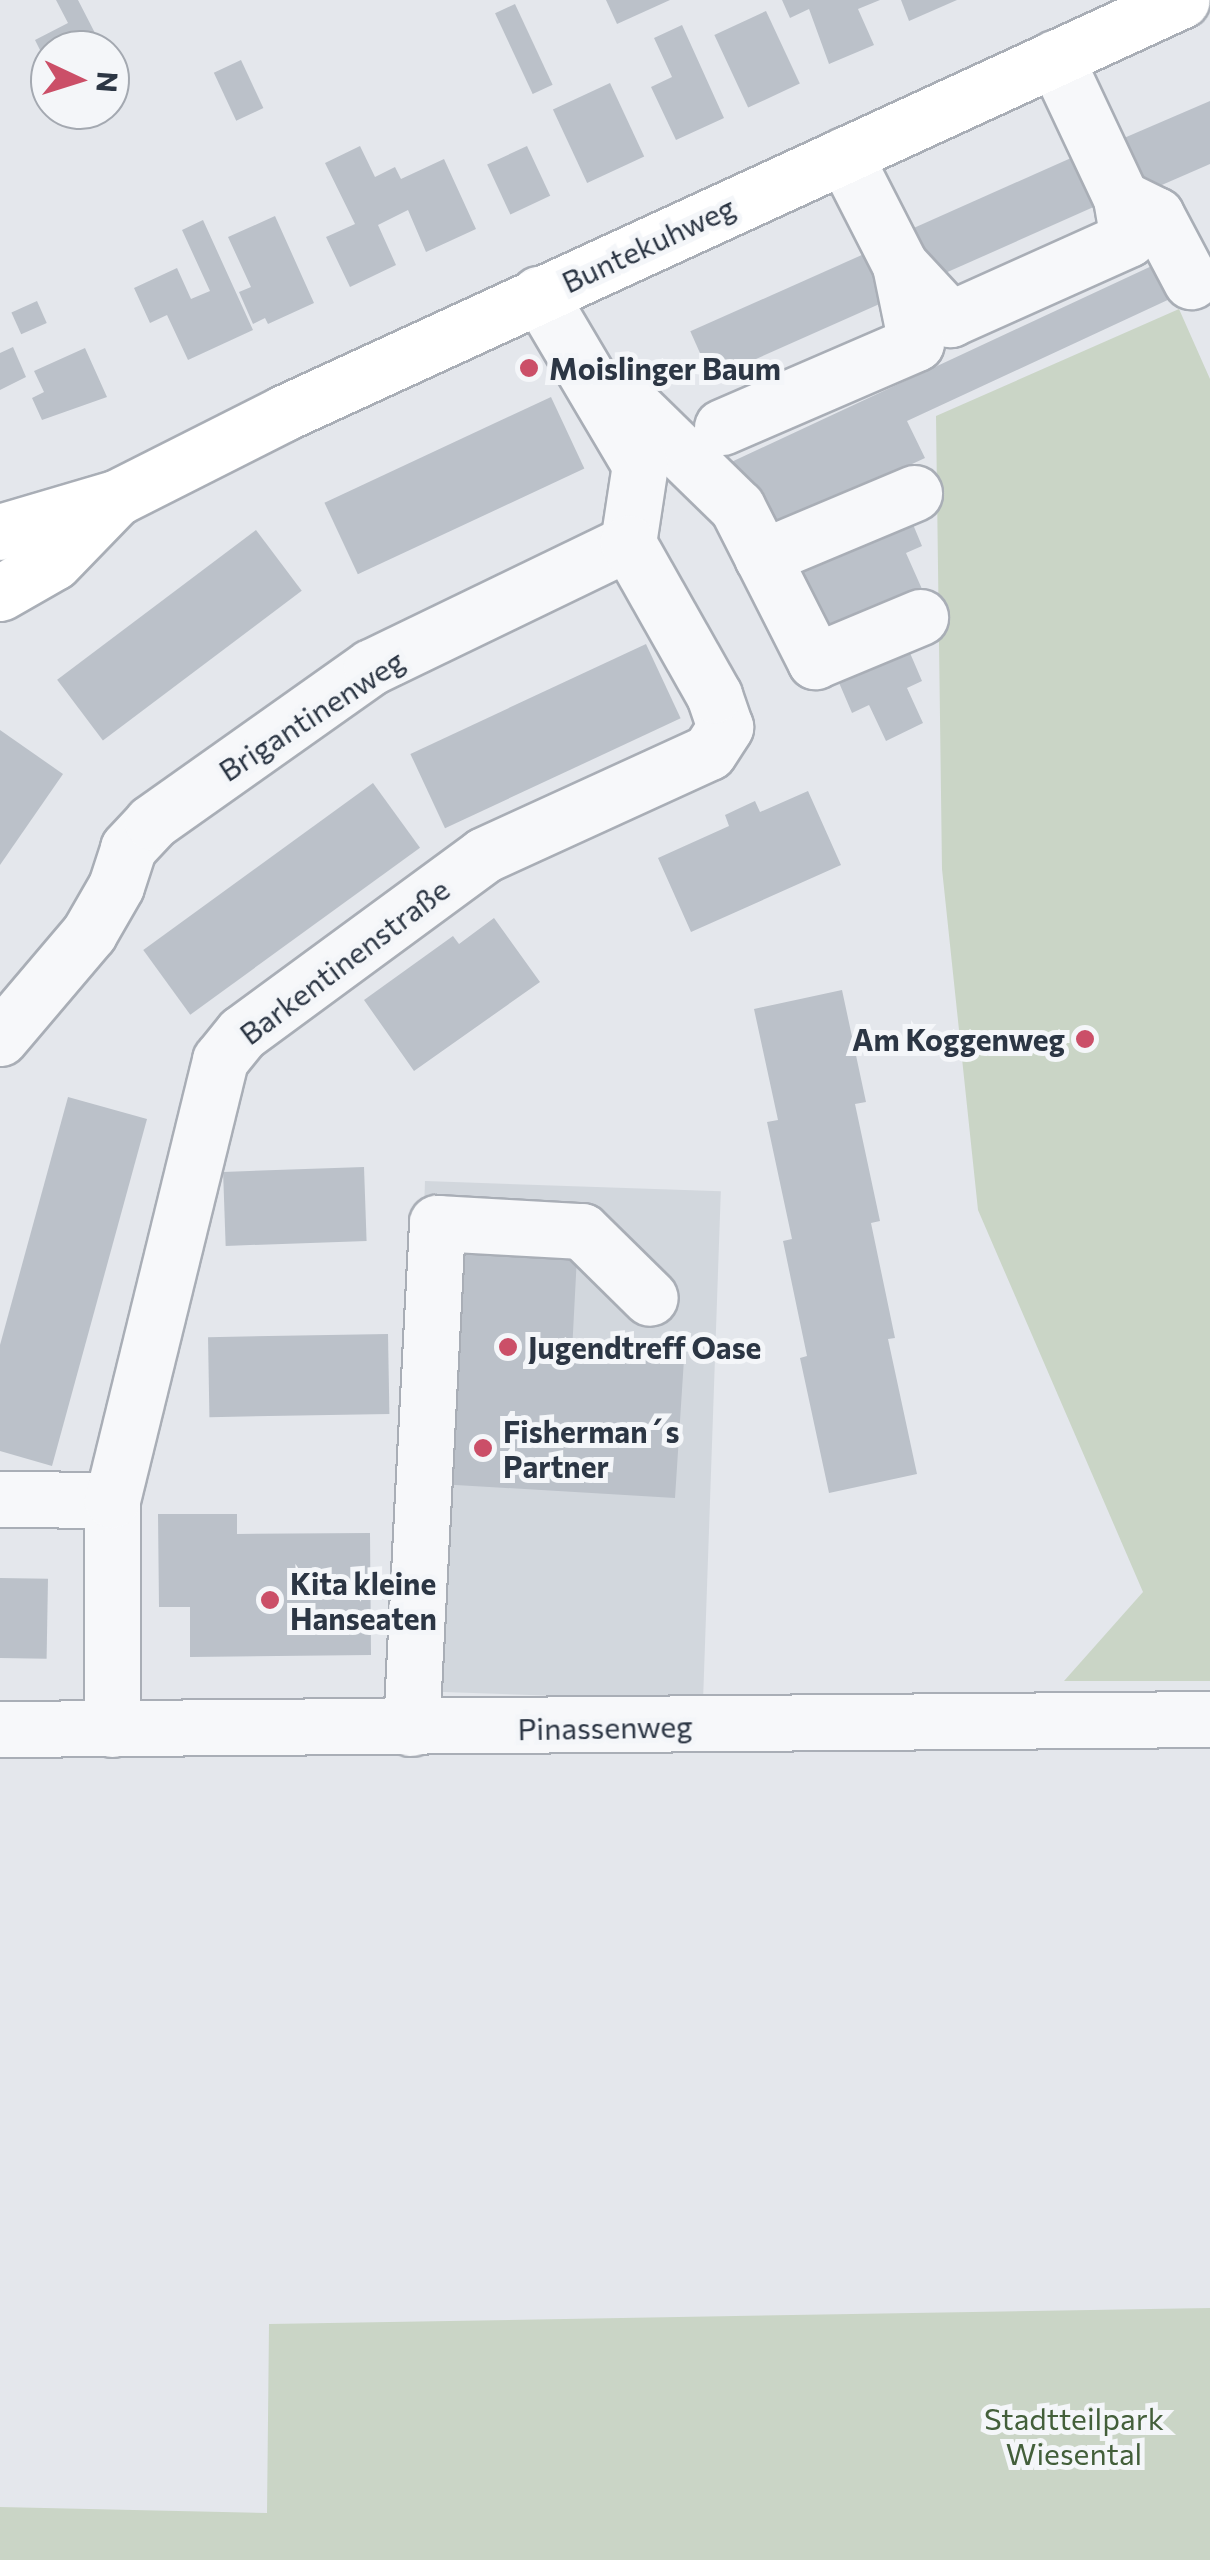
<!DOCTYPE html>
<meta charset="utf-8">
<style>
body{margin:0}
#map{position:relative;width:1210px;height:2560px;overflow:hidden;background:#e4e7ec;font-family:Commissioner,sans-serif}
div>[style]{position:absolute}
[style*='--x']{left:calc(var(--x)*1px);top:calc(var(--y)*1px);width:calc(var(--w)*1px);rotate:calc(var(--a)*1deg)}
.built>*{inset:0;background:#d2d7dd;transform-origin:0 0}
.green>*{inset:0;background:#cad5c6}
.building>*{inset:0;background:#bbc1c9;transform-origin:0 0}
.roads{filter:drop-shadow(2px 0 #a9aeb6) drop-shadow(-2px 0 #a9aeb6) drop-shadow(0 2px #a9aeb6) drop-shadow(0 -2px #a9aeb6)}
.minor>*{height:55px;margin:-27.5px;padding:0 27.5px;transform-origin:27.5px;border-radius:27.5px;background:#f7f8fa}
.major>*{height:55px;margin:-27.5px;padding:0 27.5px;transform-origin:27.5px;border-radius:27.5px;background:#fff}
.dots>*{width:28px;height:28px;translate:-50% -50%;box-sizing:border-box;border:5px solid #f4f6f9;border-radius:50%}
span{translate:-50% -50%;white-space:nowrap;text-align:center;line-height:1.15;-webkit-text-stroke:10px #f4f6f9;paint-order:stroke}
.street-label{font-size:30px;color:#2c3644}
.poi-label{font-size:30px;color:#2c3644;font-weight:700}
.left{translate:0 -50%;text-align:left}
.right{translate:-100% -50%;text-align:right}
.park-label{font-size:30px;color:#435f3a}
.north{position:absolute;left:30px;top:30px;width:100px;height:100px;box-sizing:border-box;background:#f4f6f9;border:2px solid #a4a9b1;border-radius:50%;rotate:94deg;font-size:28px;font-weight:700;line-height:40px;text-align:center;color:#2c3644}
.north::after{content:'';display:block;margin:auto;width:35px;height:45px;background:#cb4f68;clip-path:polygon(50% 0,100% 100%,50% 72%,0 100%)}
</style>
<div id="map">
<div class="built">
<i style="left:425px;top:1181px;width:296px;height:510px;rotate:2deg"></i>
</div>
<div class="green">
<i style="clip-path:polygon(1179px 309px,1210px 379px,1210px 1681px,1064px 1681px,1143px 1592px,978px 1210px,942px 869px,936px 416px)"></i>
<i style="clip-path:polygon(1210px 2308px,1210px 2560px,0 2560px,0 2507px,267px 2513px,269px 2324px)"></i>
</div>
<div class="building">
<i style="clip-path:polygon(56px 0,78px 0,96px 35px,87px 39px,92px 50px,50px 50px,50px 70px,35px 40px,68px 23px)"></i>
<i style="clip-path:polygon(606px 0,670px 0,617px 24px)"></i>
<i style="clip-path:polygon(782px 0,880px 0,858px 9px,874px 45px,829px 64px,809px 9px,790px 18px)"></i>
<i style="clip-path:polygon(901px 0,957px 0,909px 21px)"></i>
<i style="left:515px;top:4px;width:89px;height:22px;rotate:65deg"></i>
<i style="left:766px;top:11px;width:80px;height:57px;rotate:65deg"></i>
<i style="clip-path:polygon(682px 25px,724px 118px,676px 140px,651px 87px,672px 77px,654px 38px)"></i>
<i style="left:241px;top:60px;width:53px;height:30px;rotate:65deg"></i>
<i style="left:610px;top:83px;width:81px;height:63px;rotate:65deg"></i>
<i style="clip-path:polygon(1210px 101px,1210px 164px,1148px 191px,1124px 138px)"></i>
<i style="clip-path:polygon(360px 146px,375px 177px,395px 167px,401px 179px,444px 159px,476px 229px,426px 252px,408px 210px,378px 225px,396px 265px,350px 287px,326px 237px,355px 224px,325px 163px)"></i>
<i style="left:527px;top:146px;width:55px;height:44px;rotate:65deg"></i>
<i style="left:1089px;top:150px;width:54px;height:198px;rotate:66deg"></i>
<i style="clip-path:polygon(275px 216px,314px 303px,268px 324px,265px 318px,253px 324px,239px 292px,251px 287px,228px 237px)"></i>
<i style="clip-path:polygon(203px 220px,253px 330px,188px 360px,167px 315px,150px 323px,134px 288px,177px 268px,191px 299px,210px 291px,182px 230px)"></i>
<i style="left:873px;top:250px;width:52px;height:200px;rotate:66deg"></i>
<i style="clip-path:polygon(1156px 264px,1172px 298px,907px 421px,925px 458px,759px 535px,727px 464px)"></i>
<i style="left:37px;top:301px;width:24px;height:28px;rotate:66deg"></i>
<i style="clip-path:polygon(13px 347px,26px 377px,0 390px,0 353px)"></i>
<i style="clip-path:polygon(85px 348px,107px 397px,42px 420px,32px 398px,44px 392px,34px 371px)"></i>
<i style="left:551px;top:397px;width:79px;height:250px;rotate:65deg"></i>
<i style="clip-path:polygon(907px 510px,922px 546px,906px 553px,922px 589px,816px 638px,784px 566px)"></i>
<i style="left:256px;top:530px;width:76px;height:249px;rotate:53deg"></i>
<i style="left:646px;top:644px;width:82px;height:260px;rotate:65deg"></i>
<i style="clip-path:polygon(907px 646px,922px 681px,907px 688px,923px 723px,886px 741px,869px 705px,852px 713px,837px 678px)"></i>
<i style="clip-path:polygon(0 730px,63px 774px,0 865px)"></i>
<i style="left:373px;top:783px;width:80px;height:284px;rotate:54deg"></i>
<i style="clip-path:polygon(808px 791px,841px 865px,691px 932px,658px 858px,729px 826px,725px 815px,742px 807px,755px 801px,760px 812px)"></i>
<i style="clip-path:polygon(494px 918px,540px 982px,414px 1071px,364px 1000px,453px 936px,459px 944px)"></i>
<i style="clip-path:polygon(842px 990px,866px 1102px,855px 1104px,880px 1221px,871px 1223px,895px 1338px,888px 1339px,917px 1474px,829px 1493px,800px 1358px,807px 1356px,783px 1241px,792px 1239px,767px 1122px,778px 1120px,754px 1009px)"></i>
<i style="clip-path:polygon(68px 1097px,147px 1119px,52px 1466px,0 1451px,0 1345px)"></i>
<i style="left:364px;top:1167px;width:74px;height:141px;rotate:88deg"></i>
<i style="clip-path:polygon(453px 1249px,577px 1256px,572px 1352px,684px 1359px,675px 1498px,439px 1484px)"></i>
<i style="left:388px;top:1334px;width:80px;height:180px;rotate:89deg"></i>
<i style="clip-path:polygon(158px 1514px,237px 1514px,237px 1534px,370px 1533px,371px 1655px,190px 1657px,190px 1607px,159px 1607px)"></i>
<i style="left:0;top:1578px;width:48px;height:80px;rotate:1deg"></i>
</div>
<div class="roads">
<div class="minor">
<i style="--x:844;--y:155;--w:123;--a:63"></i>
<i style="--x:900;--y:265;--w:74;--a:47.2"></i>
<i style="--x:950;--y:319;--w:195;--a:-24.2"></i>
<i style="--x:1128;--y:239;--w:42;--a:-99.7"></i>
<i style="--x:1121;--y:198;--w:155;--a:-115.2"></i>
<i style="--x:1121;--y:198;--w:39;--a:26"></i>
<i style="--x:1156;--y:215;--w:75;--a:62.1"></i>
<i style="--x:618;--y:391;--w:166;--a:44.3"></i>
<i style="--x:737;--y:507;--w:173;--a:63.1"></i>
<i style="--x:815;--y:661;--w:114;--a:-22.7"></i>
<i style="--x:722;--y:427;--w:211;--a:-23.4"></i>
<i style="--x:916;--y:343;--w:80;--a:-101.6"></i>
<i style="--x:762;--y:557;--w:165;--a:-22.8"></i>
<i style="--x:0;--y:1038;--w:138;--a:-49.7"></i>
<i style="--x:89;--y:933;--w:54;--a:-60.1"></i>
<i style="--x:116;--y:886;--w:40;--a:-72"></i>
<i style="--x:128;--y:848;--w:35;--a:-47"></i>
<i style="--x:152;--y:822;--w:268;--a:-35.3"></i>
<i style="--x:371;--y:667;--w:285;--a:-25.8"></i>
<i style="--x:628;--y:543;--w:79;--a:-81.3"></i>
<i style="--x:640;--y:465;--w:199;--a:-120.6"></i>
<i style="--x:0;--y:1499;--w:112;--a:0.5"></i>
<i style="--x:411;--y:1728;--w:506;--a:-87.05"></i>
<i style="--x:437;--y:1223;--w:145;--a:3.2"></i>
<i style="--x:582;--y:1231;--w:95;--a:44.6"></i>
<i style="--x:0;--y:1729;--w:1210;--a:-0.47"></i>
<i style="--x:112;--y:1729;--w:229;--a:-90"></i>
<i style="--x:112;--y:1500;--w:453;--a:-76.2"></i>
<i style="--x:220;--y:1060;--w:35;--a:-51"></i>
<i style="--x:242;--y:1033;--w:300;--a:-36.3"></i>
<i style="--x:484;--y:855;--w:247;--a:-24.6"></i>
<i style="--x:709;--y:752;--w:30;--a:-57"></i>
<i style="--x:725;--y:727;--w:34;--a:-109"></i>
<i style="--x:714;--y:695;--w:175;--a:-119.5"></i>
</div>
<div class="major">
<i style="--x:0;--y:532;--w:123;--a:-16.5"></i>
<i style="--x:118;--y:497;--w:186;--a:-26.8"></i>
<i style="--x:284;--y:413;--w:988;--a:-24.7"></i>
<i style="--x:0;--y:593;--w:62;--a:-29.9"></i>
<i style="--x:54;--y:562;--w:88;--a:-45.9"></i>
</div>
</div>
<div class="dots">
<i style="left:529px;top:368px;background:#cb4f68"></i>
<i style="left:1085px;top:1039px;background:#cb4f68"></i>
<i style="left:508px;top:1347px;background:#cb4f68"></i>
<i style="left:483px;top:1448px;background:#cb4f68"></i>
<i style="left:270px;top:1600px;background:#cb4f68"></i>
</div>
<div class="street-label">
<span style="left:648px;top:244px;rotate:-25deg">Buntekuhweg</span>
<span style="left:311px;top:715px;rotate:-33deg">Brigantinenweg</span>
<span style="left:344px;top:961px;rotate:-37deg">Barkentinenstraße</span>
<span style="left:605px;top:1727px;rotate:-1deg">Pinassenweg</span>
</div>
<div class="poi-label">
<span class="left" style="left:549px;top:368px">Moislinger Baum</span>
<span class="right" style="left:1065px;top:1039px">Am Koggenweg</span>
<span class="left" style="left:528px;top:1347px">Jugendtreff Oase</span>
<span class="left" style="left:503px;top:1448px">Fisherman´s<br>Partner</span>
<span class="left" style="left:290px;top:1600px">Kita kleine<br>Hanseaten</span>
</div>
<div class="park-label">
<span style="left:1074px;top:2435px">Stadtteilpark<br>Wiesental</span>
</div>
<div class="north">N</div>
</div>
